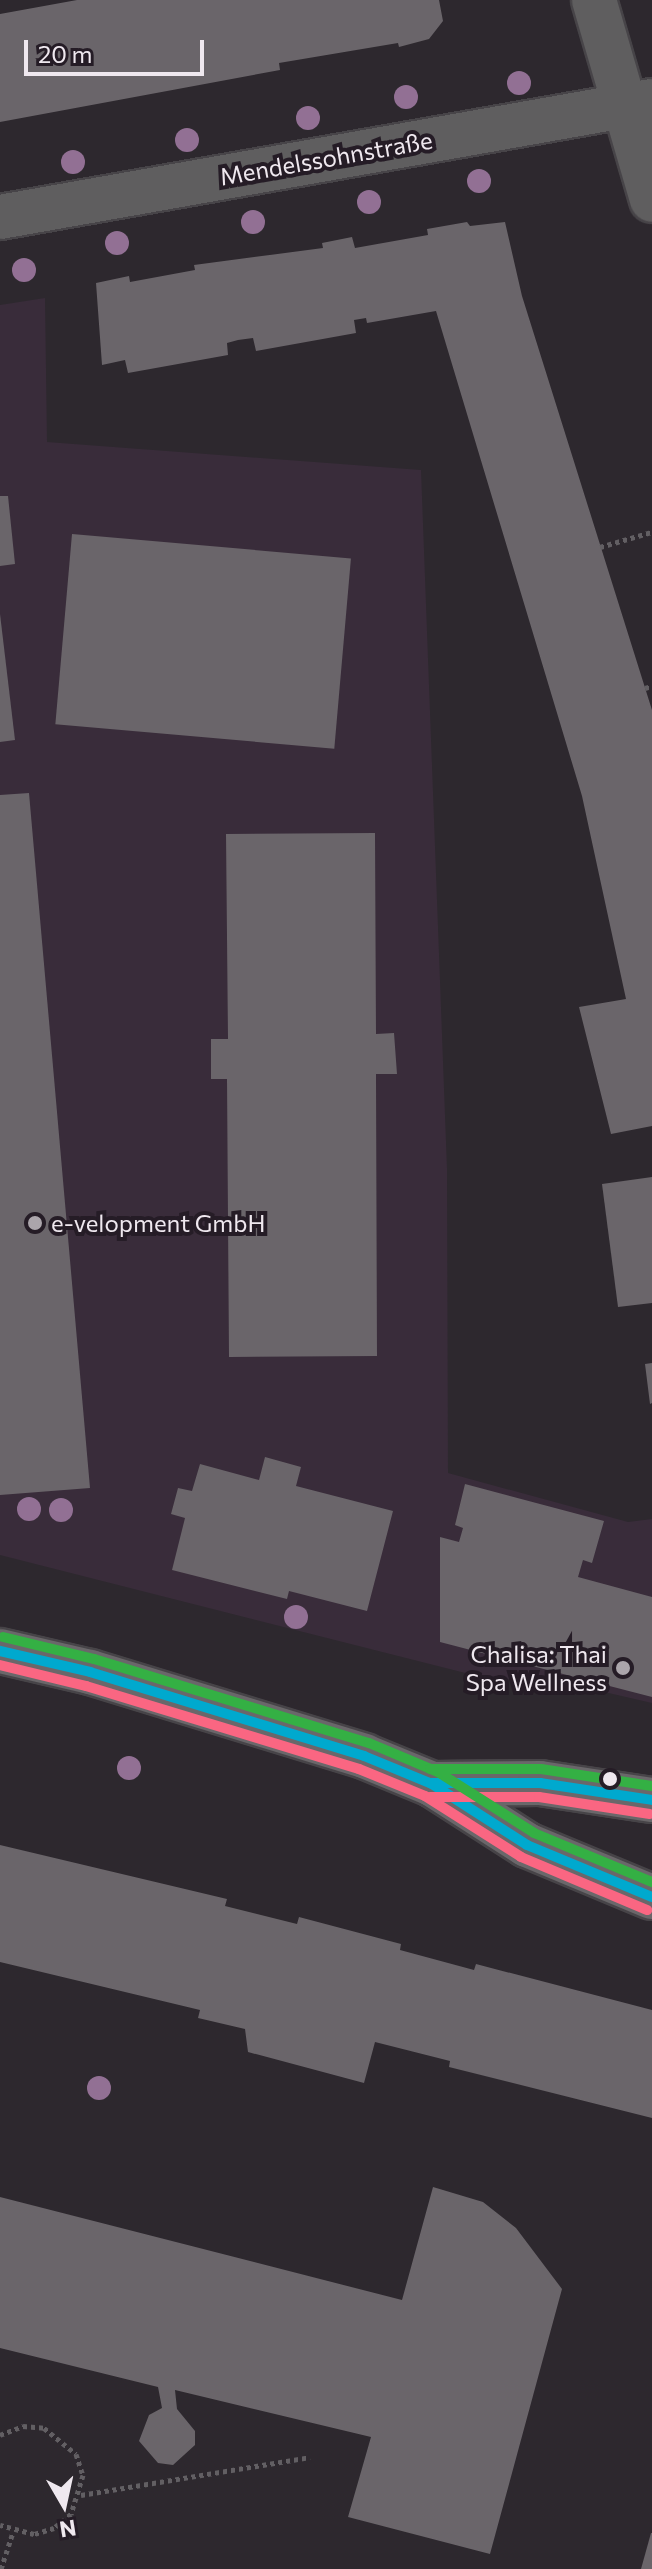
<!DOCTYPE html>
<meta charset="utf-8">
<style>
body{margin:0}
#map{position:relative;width:652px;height:2569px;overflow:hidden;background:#2d282e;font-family:Commissioner,sans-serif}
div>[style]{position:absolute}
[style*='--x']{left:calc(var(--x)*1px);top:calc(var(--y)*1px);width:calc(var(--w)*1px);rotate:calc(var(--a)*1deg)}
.built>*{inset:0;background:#392c3a}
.building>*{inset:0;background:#6a656a;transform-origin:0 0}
.path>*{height:5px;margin-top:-2.5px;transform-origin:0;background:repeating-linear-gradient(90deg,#625f63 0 4px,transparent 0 8px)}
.roads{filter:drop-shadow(2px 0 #474448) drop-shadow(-2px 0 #474448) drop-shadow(0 2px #474448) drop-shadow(0 -2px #474448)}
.street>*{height:44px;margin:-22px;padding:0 22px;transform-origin:22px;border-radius:22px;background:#5f5e5f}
.primary>*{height:44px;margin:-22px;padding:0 22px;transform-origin:22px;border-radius:22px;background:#6a676a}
.bus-1>*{height:10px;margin:-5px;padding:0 5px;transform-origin:5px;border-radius:5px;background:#00a9ce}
.bus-2>*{height:10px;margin:-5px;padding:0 5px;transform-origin:5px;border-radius:5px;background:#fa6682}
.bus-3>*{height:10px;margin:-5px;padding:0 5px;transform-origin:5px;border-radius:5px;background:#34b044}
.trees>*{width:24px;height:24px;margin:-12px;border-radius:50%;background:#927094}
.dots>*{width:22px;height:22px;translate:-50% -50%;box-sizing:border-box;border:4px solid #251c26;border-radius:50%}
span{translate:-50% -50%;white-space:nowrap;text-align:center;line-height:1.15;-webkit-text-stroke:8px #251c26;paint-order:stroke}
.street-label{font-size:24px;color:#efe8ef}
.poi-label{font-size:24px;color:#efe8ef}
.left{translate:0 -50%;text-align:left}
.right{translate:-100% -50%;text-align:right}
.north{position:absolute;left:24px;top:2465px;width:80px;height:80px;-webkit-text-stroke:6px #251c26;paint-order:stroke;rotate:171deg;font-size:22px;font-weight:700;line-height:32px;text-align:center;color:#efe8ef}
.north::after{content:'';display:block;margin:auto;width:28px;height:36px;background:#efe8ef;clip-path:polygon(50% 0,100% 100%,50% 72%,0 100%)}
.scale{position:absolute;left:24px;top:40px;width:180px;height:36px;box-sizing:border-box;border:4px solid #efe8ef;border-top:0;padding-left:10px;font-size:24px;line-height:28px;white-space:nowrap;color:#efe8ef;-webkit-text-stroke:6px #251c26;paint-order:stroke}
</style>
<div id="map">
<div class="built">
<i style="clip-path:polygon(45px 298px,47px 442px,421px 470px,447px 1169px,448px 1473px,628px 1522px,652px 1519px,652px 1703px,539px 1677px,493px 1680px,0 1555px,0 305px)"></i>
</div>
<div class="building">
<i style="clip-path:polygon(77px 0,439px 0,443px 21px,429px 39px,399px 47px,398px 43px,279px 63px,280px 70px,0 122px,0 14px)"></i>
<i style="clip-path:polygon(467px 222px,470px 226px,505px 222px,522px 296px,652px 710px,652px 1126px,611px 1134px,579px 1007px,626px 999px,582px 796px,436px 311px,367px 323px,366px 318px,354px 320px,356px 333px,256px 351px,253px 338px,238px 340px,227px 343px,228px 355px,128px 373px,125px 360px,102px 365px,96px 283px,129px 276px,130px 282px,195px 270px,194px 265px,323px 248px,322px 243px,352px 237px,355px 248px,428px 235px,427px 229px)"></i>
<i style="clip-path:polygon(0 496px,8px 496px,15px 564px,0 566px)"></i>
<i style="left:72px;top:534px;width:280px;height:191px;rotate:5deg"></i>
<i style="clip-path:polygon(0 614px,15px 740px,0 742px)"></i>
<i style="clip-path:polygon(29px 793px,90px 1488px,0 1495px,0 795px)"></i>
<i style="clip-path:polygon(375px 833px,376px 1034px,394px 1033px,397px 1074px,376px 1074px,377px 1356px,229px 1357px,227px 1079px,211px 1079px,211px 1039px,228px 1039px,226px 834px)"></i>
<i style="clip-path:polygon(652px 1177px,652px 1303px,618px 1307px,602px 1184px)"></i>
<i style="clip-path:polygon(652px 1363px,652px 1403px,650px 1404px,645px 1364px)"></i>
<i style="clip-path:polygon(265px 1457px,301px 1467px,296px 1486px,393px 1511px,367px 1611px,289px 1591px,287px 1599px,172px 1570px,185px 1518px,171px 1514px,178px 1488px,192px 1491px,200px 1464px,259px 1480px)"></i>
<i style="clip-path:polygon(465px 1484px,604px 1521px,592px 1563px,583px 1560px,578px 1577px,652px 1597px,652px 1697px,440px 1642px,440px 1537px,459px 1542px,463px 1528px,455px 1525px)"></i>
<i style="clip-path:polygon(0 1845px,227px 1899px,225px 1906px,297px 1924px,299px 1917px,401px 1944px,400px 1950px,474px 1970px,476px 1964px,652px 2010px,652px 2118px,449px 2067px,450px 2061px,375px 2042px,364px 2083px,248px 2052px,245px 2029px,198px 2018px,200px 2010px,0 1962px)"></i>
<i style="clip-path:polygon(433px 2187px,483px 2202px,516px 2228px,562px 2289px,490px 2554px,348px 2517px,371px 2437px,175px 2390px,177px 2409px,195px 2431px,195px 2445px,173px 2465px,158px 2463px,139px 2441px,149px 2415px,162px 2408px,158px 2387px,0 2348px,0 2197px,402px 2300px)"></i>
<i style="clip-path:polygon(652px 2533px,652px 2569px,641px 2569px,651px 2533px)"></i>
</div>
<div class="path">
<i style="--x:600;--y:547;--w:54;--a:-16.1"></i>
<i style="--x:645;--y:688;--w:7;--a:-16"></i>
<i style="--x:0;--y:2435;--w:25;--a:-21"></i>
<i style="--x:23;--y:2426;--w:21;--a:5"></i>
<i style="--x:44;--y:2428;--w:41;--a:39.1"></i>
<i style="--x:76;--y:2454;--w:22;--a:72"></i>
<i style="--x:83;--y:2475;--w:41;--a:107.1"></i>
<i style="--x:71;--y:2514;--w:22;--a:141"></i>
<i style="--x:54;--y:2528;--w:21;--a:163"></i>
<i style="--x:34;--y:2534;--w:35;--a:-165"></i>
<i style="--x:81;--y:2495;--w:232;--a:-9.4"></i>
<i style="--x:1;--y:2569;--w:38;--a:-72"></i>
</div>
<div class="roads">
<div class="street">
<i style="--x:594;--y:0;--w:208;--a:73.8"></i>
<i style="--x:0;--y:217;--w:662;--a:-10.09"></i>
</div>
<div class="primary">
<i style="--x:0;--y:1651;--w:92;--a:13.1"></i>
<i style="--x:90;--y:1672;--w:287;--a:17"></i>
<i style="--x:364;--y:1756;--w:74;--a:22.4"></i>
<i style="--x:432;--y:1784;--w:113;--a:32.7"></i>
<i style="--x:527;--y:1845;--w:135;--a:22.6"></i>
<i style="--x:432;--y:1784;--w:108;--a:-0.5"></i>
<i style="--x:540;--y:1783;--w:113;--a:8.6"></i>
</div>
</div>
<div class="bus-1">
<i style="--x:0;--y:1651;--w:92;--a:13.1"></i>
<i style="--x:90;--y:1672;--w:287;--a:17"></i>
<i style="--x:364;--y:1756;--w:74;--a:22.4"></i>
<i style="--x:432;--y:1784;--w:113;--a:32.7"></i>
<i style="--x:527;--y:1845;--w:135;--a:22.6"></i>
<i style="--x:430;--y:1783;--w:110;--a:0"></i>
<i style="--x:540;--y:1783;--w:113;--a:8.6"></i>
</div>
<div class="bus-2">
<i style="--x:0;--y:1665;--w:89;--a:13.7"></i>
<i style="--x:86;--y:1686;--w:285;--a:16.9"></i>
<i style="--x:359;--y:1769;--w:71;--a:22.2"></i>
<i style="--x:425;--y:1796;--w:114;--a:32.4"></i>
<i style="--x:521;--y:1857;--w:137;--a:22.8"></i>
<i style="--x:430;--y:1797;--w:109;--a:0"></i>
<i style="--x:539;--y:1797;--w:112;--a:8.7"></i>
</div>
<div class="bus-3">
<i style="--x:3;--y:1637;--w:94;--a:13.6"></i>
<i style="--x:94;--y:1659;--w:288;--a:17"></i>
<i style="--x:369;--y:1743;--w:75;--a:22.8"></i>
<i style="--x:438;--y:1772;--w:114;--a:32.4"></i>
<i style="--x:534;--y:1833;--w:128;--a:22.6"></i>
<i style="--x:430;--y:1769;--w:111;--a:0"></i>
<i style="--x:541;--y:1769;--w:112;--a:8.7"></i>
</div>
<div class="trees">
<i style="left:519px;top:83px"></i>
<i style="left:406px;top:97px"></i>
<i style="left:308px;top:118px"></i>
<i style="left:187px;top:140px"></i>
<i style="left:73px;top:162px"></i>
<i style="left:479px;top:181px"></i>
<i style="left:369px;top:202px"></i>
<i style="left:253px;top:222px"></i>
<i style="left:117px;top:243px"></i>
<i style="left:24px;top:270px"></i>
<i style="left:29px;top:1509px"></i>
<i style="left:61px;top:1510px"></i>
<i style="left:296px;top:1617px"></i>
<i style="left:129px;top:1768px"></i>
<i style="left:99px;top:2088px"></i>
</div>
<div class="dots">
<i style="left:35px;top:1223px;background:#aba5ab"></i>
<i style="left:623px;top:1668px;background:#aba5ab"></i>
<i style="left:610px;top:1779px;background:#efe8ef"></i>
</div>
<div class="street-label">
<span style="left:326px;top:158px;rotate:-10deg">Mendelssohnstraße</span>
</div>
<div class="poi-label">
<span class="left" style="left:51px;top:1223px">e-velopment GmbH</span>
<span class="right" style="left:607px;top:1668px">Chalisa: Thai<br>Spa Wellness</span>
</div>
<div class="north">N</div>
<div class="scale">20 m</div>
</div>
